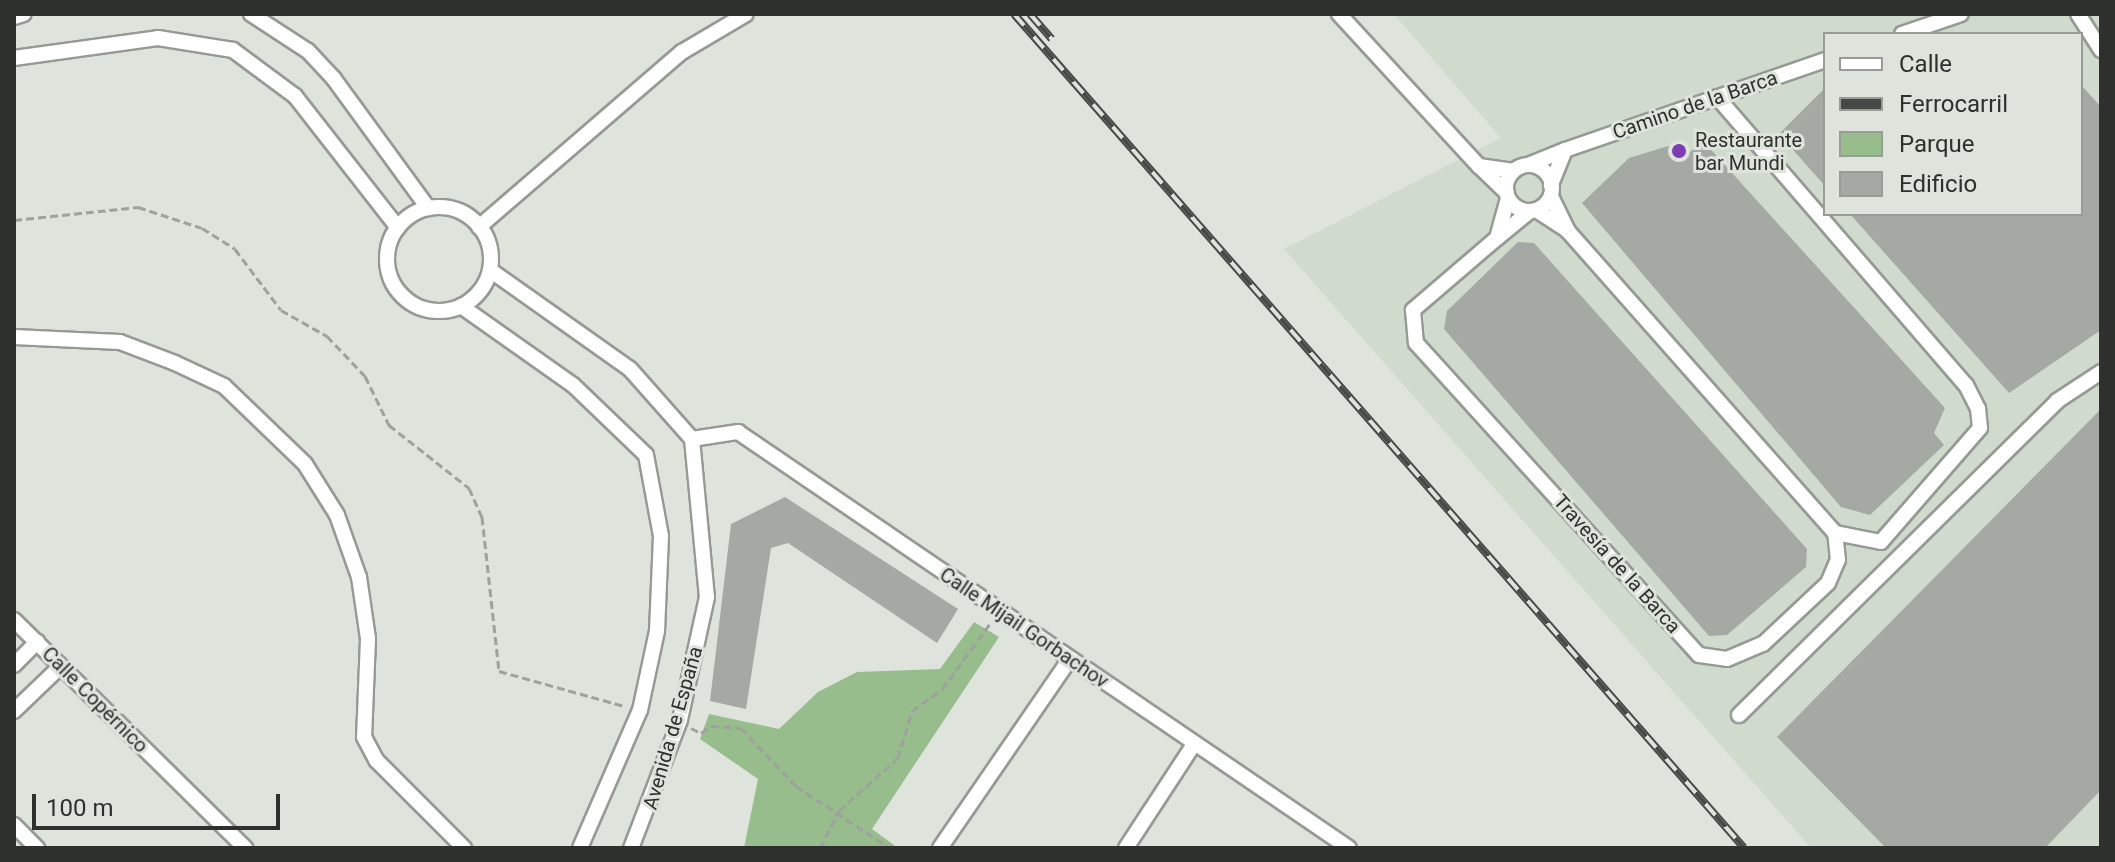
<!DOCTYPE html>
<meta charset="utf-8">
<style>
body{margin:0}
#map{position:relative;width:2115px;height:862px;overflow:hidden;background:#dee3dc;font-family:Roboto,sans-serif}
div>[style]{position:absolute}
[style*='--x']{left:calc(var(--x)*1px);top:calc(var(--y)*1px);width:calc(var(--w)*1px);rotate:calc(var(--a)*1deg)}
.built>*{inset:0;background:#d0dacd}
.green>*{inset:0;background:#97bd8c}
.building>*{inset:0;background:#a4a9a3}
.path>*{height:3px;margin-top:-1.5px;transform-origin:0;background:repeating-linear-gradient(90deg,#9ea29d 0 8px,transparent 0 12px)}
.roads{filter:drop-shadow(2px 0 #959a94) drop-shadow(-2px 0 #959a94) drop-shadow(0 2px #959a94) drop-shadow(0 -2px #959a94)}
.minor>*{height:14px;margin:-7px;padding:0 7px;transform-origin:7px;border-radius:7px;background:#fff}
.minor>.ring{margin:-7px;padding:0;box-sizing:content-box;background:none;border:14px solid #fff;border-radius:50%}
.rail>*{height:8px;margin-top:-4px;transform-origin:0;background:repeating-linear-gradient(90deg,#dee3dc 0 15px,#474946 0 30px);box-sizing:border-box;border-block:2px solid #474946}
.dots>*{width:22px;height:22px;translate:-50% -50%;box-sizing:border-box;border:4px solid #dee3dc;border-radius:50%}
span{translate:-50% -50%;white-space:nowrap;text-align:center;line-height:1.15;-webkit-text-stroke:6px #dee3dc;paint-order:stroke}
.street-label{font-size:20px;color:#2e302d}
.poi-label{font-size:20px;color:#2e302d}
.left{translate:0 -50%;text-align:left}
.frame{position:absolute;inset:0;border:16px solid #2e302d;pointer-events:none}
.legend{position:absolute;left:1823px;top:32px;width:260px;height:184px;box-sizing:border-box;background:#dee3dc;border:2px solid #989b96;margin:0;padding:10px 14px;list-style:none;font-size:24px;color:#2e302d}
.legend li{display:flex;align-items:center;gap:16px;height:40px}
.legend b{width:40px;border:2px solid #989b96}
.scale{position:absolute;left:32px;top:794px;width:248px;height:36px;box-sizing:border-box;border:4px solid #2e302d;border-top:0;padding-left:10px;font-size:24px;line-height:28px;white-space:nowrap;color:#2e302d;-webkit-text-stroke:6px #dee3dc;paint-order:stroke}
</style>
<div id="map">
<div class="built">
<i style="clip-path:polygon(evenodd,1394px 14px,2101px 14px,2101px 848px,1811px 848px,1284px 249px,1501px 138px,1394px 14px,1825px 34px,2081px 34px,2081px 214px,1825px 214px,1825px 34px)"></i>
</div>
<div class="green">
<i style="clip-path:polygon(974px 622px,999px 637px,872px 829px,898px 848px,744px 848px,758px 779px,700px 739px,709px 714px,779px 729px,818px 692px,857px 672px,940px 669px)"></i>
</div>
<div class="building">
<i style="clip-path:polygon(2081px 85px,2101px 107px,2101px 330px,2009px 393px,1850px 214px,2081px 214px)"></i>
<i style="clip-path:polygon(1825px 88px,1825px 186px,1779px 134px)"></i>
<i style="clip-path:polygon(1704px 142px,1945px 408px,1934px 433px,1944px 445px,1870px 515px,1841px 507px,1582px 203px,1629px 158px,1678px 143px,1688px 153px)"></i>
<i style="clip-path:polygon(1518px 242px,1534px 243px,1807px 549px,1806px 567px,1727px 635px,1709px 636px,1444px 329px,1447px 311px)"></i>
<i style="clip-path:polygon(2101px 409px,2101px 790px,2045px 848px,1886px 848px,1777px 737px)"></i>
<i style="clip-path:polygon(785px 497px,958px 609px,937px 643px,788px 543px,771px 548px,746px 709px,710px 701px,731px 524px)"></i>
</div>
<div class="path">
<i style="--x:14;--y:220;--w:125;--a:-6"></i>
<i style="--x:138;--y:207;--w:67;--a:18.2"></i>
<i style="--x:202;--y:228;--w:39;--a:32"></i>
<i style="--x:235;--y:249;--w:76;--a:53"></i>
<i style="--x:281;--y:310;--w:53;--a:29.5"></i>
<i style="--x:327;--y:336;--w:55;--a:46.5"></i>
<i style="--x:365;--y:376;--w:55;--a:63.9"></i>
<i style="--x:389;--y:425;--w:102;--a:38.2"></i>
<i style="--x:469;--y:488;--w:32;--a:66"></i>
<i style="--x:482;--y:517;--w:155;--a:83.7"></i>
<i style="--x:499;--y:671;--w:130;--a:15.6"></i>
<i style="--x:691;--y:728;--w:11;--a:27"></i>
<i style="--x:701;--y:733;--w:12;--a:-35"></i>
<i style="--x:711;--y:726;--w:30;--a:4"></i>
<i style="--x:741;--y:728;--w:80;--a:46.5"></i>
<i style="--x:796;--y:786;--w:113;--a:33.4"></i>
<i style="--x:820;--y:848;--w:42;--a:-62.8"></i>
<i style="--x:839;--y:811;--w:79;--a:-41.9"></i>
<i style="--x:898;--y:758;--w:49;--a:-73.4"></i>
<i style="--x:912;--y:711;--w:37;--a:-36"></i>
<i style="--x:942;--y:689;--w:83;--a:-53.8"></i>
</div>
<div class="roads">
<div class="minor">
<i style="--x:251;--y:14;--w:68;--a:33"></i>
<i style="--x:308;--y:51;--w:38;--a:47"></i>
<i style="--x:334;--y:79;--w:160;--a:53.9"></i>
<i style="--x:1339;--y:14;--w:207;--a:47.4"></i>
<i style="--x:2078;--y:14;--w:43;--a:57.4"></i>
<i style="--x:14;--y:17;--w:10;--a:-17"></i>
<i style="--x:1902;--y:34;--w:62;--a:-18.7"></i>
<i style="--x:14;--y:58;--w:145;--a:-7.9"></i>
<i style="--x:158;--y:38;--w:76;--a:9.1"></i>
<i style="--x:233;--y:50;--w:77;--a:36.6"></i>
<i style="--x:295;--y:96;--w:167;--a:52"></i>
<i style="--x:1717;--y:97;--w:381;--a:49.2"></i>
<i style="--x:1966;--y:385;--w:27;--a:63"></i>
<i style="--x:1978;--y:409;--w:19;--a:84"></i>
<i style="--x:1980;--y:428;--w:151;--a:131"></i>
<i style="--x:1881;--y:542;--w:47;--a:-168.9"></i>
<i style="--x:1565;--y:150;--w:275;--a:-19.1"></i>
<i style="--x:1528;--y:165;--w:40;--a:-22"></i>
<i style="--x:1565;--y:150;--w:38;--a:112"></i>
<i class="ring" style="left:1506px;top:165px;width:32px;height:32px"></i>
<i style="--x:1507;--y:193;--w:39;--a:-136"></i>
<i style="--x:1479;--y:166;--w:35;--a:8"></i>
<i style="--x:1508;--y:198;--w:41;--a:105.4"></i>
<i style="--x:1497;--y:238;--w:43;--a:-39.3"></i>
<i class="ring" style="left:387px;top:207px;width:90px;height:90px"></i>
<i style="--x:1536;--y:210;--w:38;--a:33"></i>
<i style="--x:1568;--y:231;--w:39;--a:-116"></i>
<i style="--x:479;--y:227;--w:268;--a:-40.8"></i>
<i style="--x:682;--y:52;--w:74;--a:-30.7"></i>
<i style="--x:1497;--y:238;--w:111;--a:139.4"></i>
<i style="--x:1413;--y:310;--w:33;--a:85"></i>
<i style="--x:1416;--y:343;--w:421;--a:47.8"></i>
<i style="--x:1699;--y:655;--w:28;--a:8"></i>
<i style="--x:1727;--y:659;--w:39;--a:-23"></i>
<i style="--x:1763;--y:644;--w:89;--a:-43.2"></i>
<i style="--x:1828;--y:583;--w:25;--a:-67"></i>
<i style="--x:1838;--y:560;--w:27;--a:-96"></i>
<i style="--x:1835;--y:533;--w:403;--a:-131.5"></i>
<i style="--x:490;--y:270;--w:171;--a:35.3"></i>
<i style="--x:630;--y:369;--w:94;--a:48.5"></i>
<i style="--x:692;--y:439;--w:159;--a:84.6"></i>
<i style="--x:707;--y:597;--w:126;--a:102.4"></i>
<i style="--x:680;--y:720;--w:137;--a:110.9"></i>
<i style="--x:461;--y:306;--w:137;--a:35.2"></i>
<i style="--x:573;--y:385;--w:101;--a:43.8"></i>
<i style="--x:646;--y:455;--w:82;--a:79.5"></i>
<i style="--x:661;--y:536;--w:95;--a:92.4"></i>
<i style="--x:657;--y:631;--w:81;--a:102.1"></i>
<i style="--x:640;--y:710;--w:150;--a:113.5"></i>
<i style="--x:14;--y:337;--w:106;--a:2.7"></i>
<i style="--x:120;--y:342;--w:59;--a:20.9"></i>
<i style="--x:175;--y:363;--w:54;--a:25.1"></i>
<i style="--x:224;--y:386;--w:112;--a:43.9"></i>
<i style="--x:305;--y:464;--w:60;--a:57.9"></i>
<i style="--x:337;--y:515;--w:66;--a:70.5"></i>
<i style="--x:359;--y:577;--w:63;--a:81.7"></i>
<i style="--x:368;--y:639;--w:98;--a:92.3"></i>
<i style="--x:364;--y:737;--w:27;--a:62"></i>
<i style="--x:377;--y:761;--w:123;--a:45"></i>
<i style="--x:692;--y:439;--w:47;--a:-8.7"></i>
<i style="--x:738;--y:432;--w:739;--a:34.25"></i>
<i style="--x:14;--y:620;--w:325;--a:44.6"></i>
<i style="--x:14;--y:665;--w:33;--a:-45"></i>
<i style="--x:14;--y:711;--w:65;--a:-43.8"></i>
<i style="--x:1739;--y:715;--w:447;--a:-44.6"></i>
<i style="--x:2057;--y:401;--w:53;--a:-33.4"></i>
<i style="--x:14;--y:825;--w:33;--a:45"></i>
<i style="--x:940;--y:848;--w:229;--a:-55.5"></i>
<i style="--x:1126;--y:848;--w:124;--a:-56.8"></i>
</div>
</div>
<div class="rail">
<i style="--x:1014;--y:14;--w:1108;--a:48.8"></i>
<i style="--x:1030;--y:14;--w:33;--a:49"></i>
</div>
<div class="dots">
<i style="left:1679px;top:151px;background:#7d3cb1"></i>
</div>
<div class="street-label">
<span style="left:1695px;top:105px;rotate:-19deg">Camino de la Barca</span>
<span style="left:1617px;top:564px;rotate:48deg">Travesía de la Barca</span>
<span style="left:1024px;top:628px;rotate:34deg">Calle Mijail Gorbachov</span>
<span style="left:95px;top:700px;rotate:45deg">Calle Copérnico</span>
<span style="left:673px;top:728px;rotate:-74deg">Avenida de España</span>
</div>
<div class="poi-label">
<span class="left" style="left:1695px;top:152px">Restaurante<br>bar Mundi</span>
</div>
<div class="frame"></div>
<ul class="legend">
<li><b style="height:10px;background:#fff"></b>Calle</li>
<li><b style="height:10px;background:#474946"></b>Ferrocarril</li>
<li><b style="height:22px;background:#97bd8c"></b>Parque</li>
<li><b style="height:22px;background:#a4a9a3"></b>Edificio</li>
</ul>
<div class="scale">100 m</div>
</div>
